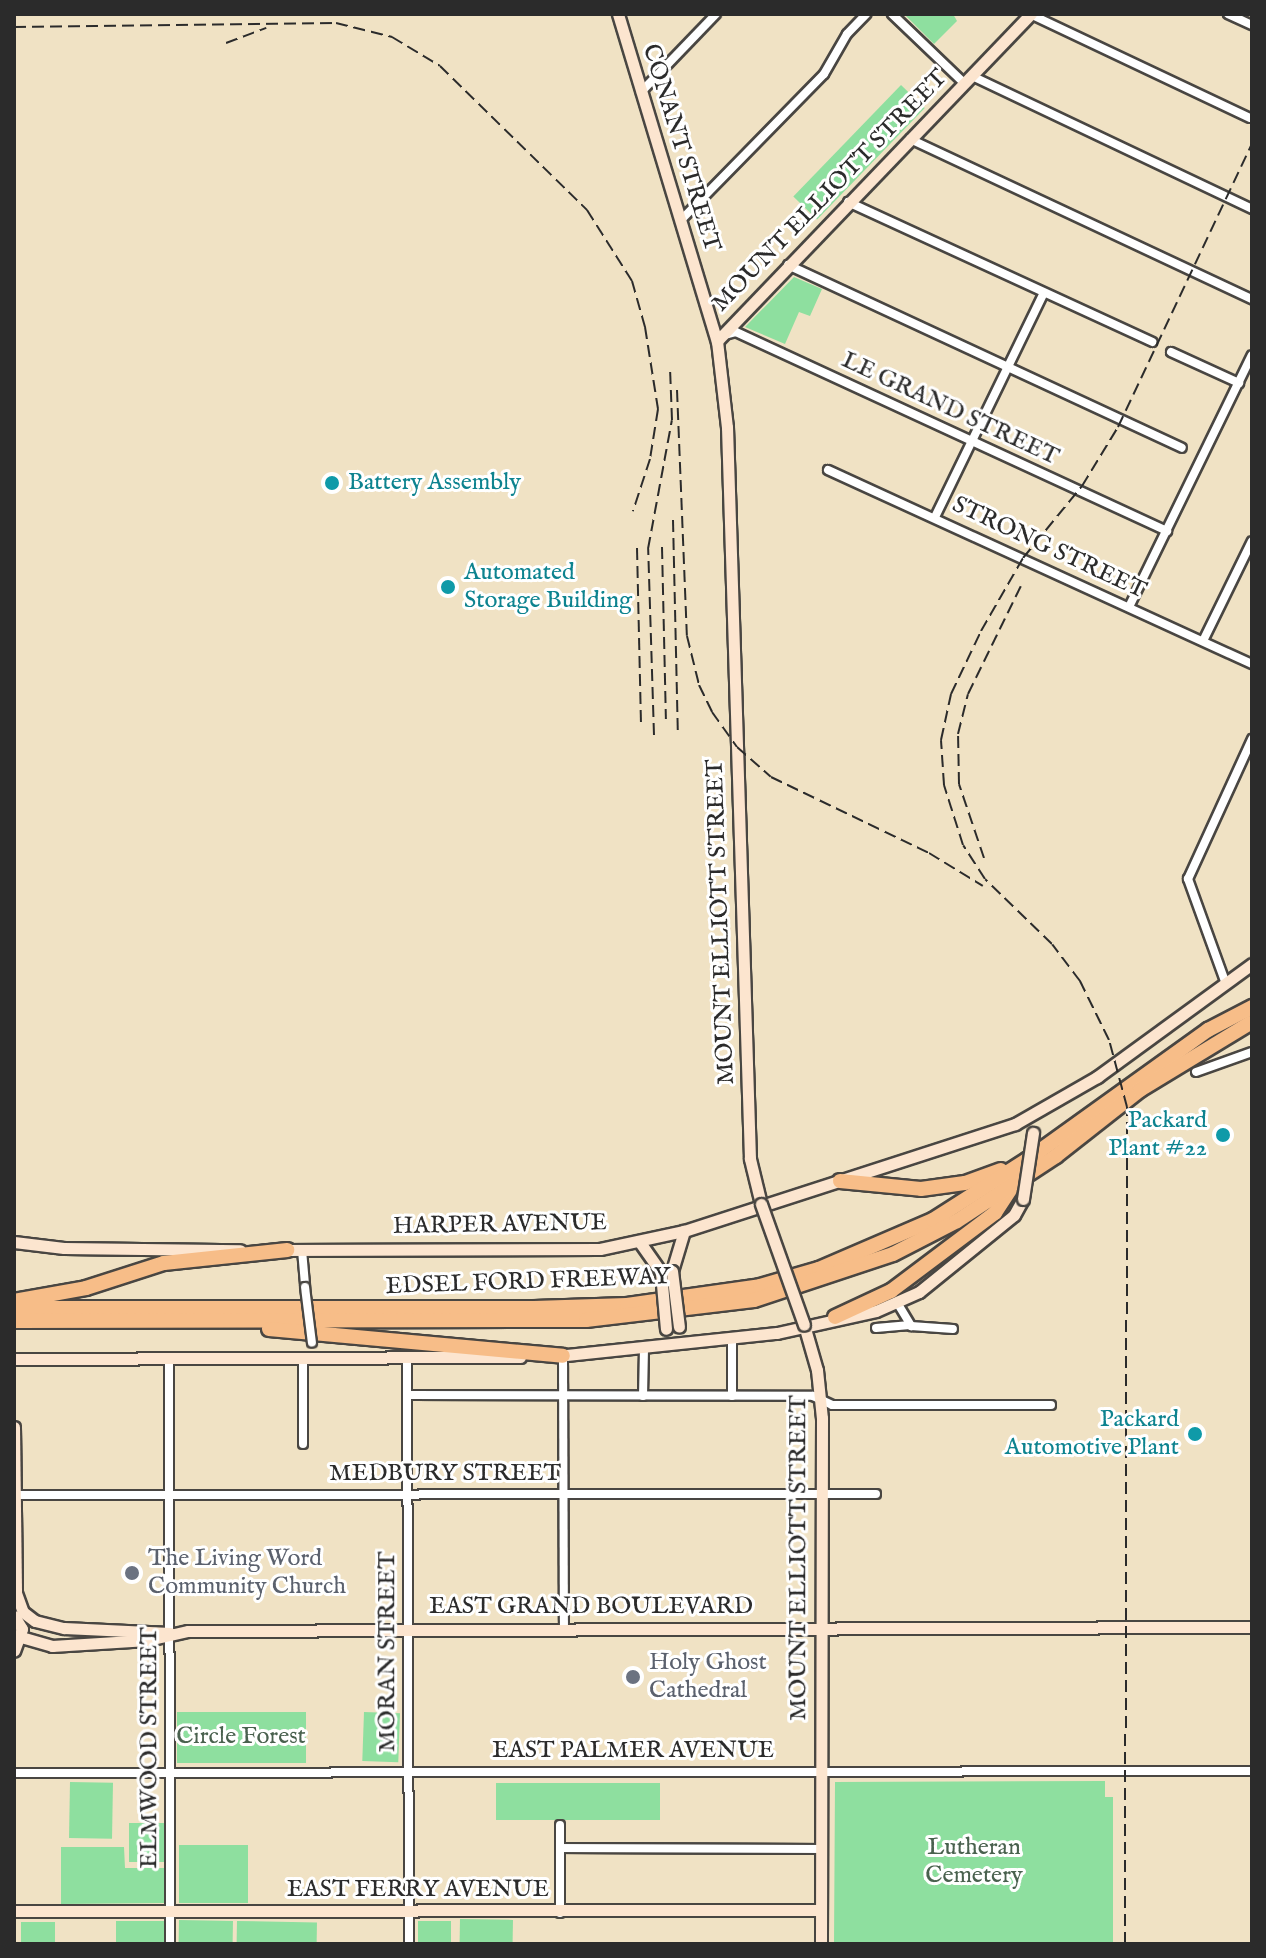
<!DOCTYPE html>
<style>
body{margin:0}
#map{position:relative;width:1266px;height:1958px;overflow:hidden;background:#f0e2c4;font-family:"IM FELL English",serif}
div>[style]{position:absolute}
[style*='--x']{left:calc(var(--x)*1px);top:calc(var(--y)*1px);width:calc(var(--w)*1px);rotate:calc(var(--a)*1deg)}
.green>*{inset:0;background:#8edf9f;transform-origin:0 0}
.roads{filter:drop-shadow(2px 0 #494642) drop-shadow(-2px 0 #494642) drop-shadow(0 2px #494642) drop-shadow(0 -2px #494642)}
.street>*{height:8px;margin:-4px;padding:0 4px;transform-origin:4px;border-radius:4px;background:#fff}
.secondary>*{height:11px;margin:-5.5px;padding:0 5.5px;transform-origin:5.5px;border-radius:5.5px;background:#fce5cf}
.highway>*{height:14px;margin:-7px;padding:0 7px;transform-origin:7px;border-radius:7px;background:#f7bd88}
.rail>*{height:2px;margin-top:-1px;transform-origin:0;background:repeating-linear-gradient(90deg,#2b2b2b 0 12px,transparent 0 18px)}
.bridges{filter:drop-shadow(2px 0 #494642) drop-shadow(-2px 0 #494642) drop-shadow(0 2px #494642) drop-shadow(0 -2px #494642)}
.street-bridge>*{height:8px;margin:-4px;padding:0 4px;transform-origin:4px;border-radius:4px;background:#fff}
.secondary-bridge>*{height:11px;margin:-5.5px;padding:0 5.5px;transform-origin:5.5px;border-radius:5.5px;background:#fce5cf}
.dots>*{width:22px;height:22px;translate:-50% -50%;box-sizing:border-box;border:4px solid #fff;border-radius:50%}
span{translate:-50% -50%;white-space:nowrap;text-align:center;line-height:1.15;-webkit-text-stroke:6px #fff;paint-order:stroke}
.street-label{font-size:24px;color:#2b2b2b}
.culture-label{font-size:24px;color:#0d838f}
.left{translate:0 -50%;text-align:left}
.right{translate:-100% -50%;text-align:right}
.worship-label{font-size:24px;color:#5b616d}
.park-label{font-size:24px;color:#49614e}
.frame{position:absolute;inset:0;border:16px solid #2b2b2b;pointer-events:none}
</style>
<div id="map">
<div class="green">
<i style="clip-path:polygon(904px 14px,953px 14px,957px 21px,934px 44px)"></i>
<i style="left:901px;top:85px;width:33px;height:155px;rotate:44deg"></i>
<i style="clip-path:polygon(794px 277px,822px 289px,810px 316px,799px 312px,785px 344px,745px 327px)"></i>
<i style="left:177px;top:1712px;width:129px;height:51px"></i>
<i style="left:364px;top:1712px;width:36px;height:49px;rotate:2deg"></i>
<i style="clip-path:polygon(1105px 1781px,1105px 1797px,1113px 1797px,1113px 1944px,834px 1944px,835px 1782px)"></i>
<i style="left:70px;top:1782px;width:43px;height:56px;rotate:1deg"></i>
<i style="left:660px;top:1783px;width:37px;height:164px;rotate:90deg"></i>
<i style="left:129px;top:1823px;width:35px;height:39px"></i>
<i style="left:179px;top:1845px;width:69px;height:58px"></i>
<i style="clip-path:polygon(61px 1847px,124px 1847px,125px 1868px,164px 1868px,164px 1903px,61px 1904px)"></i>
<i style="left:460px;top:1919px;width:53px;height:25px;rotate:1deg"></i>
<i style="left:179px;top:1920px;width:54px;height:24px;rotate:1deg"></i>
<i style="left:116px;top:1921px;width:48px;height:23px"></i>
<i style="left:237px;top:1921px;width:80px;height:23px;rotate:1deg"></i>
<i style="left:418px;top:1921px;width:33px;height:23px"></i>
<i style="left:21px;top:1922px;width:34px;height:22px"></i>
</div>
<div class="roads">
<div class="street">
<i style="--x:892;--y:14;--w:100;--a:43.8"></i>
<i style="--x:1030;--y:14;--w:243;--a:25.3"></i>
<i style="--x:1228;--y:14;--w:26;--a:25"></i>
<i style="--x:972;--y:76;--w:310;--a:25.4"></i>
<i style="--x:641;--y:92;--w:108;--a:-46.1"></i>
<i style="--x:910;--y:139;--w:378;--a:25.1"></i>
<i style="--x:848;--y:202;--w:335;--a:24.7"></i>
<i style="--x:681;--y:220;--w:204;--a:-45.6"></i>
<i style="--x:824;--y:74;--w:46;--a:-60.1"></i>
<i style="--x:847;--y:34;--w:28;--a:-46"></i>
<i style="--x:788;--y:265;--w:434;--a:24.9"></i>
<i style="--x:724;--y:335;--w:12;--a:-14"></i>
<i style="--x:736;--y:332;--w:475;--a:24.8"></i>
<i style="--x:1171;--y:352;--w:75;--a:24.5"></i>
<i style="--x:828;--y:470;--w:466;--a:24.6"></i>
<i style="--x:935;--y:517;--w:249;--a:-64.1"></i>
<i style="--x:1129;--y:607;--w:280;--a:-64"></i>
<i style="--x:1203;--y:641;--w:111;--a:-63.9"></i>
<i style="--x:1226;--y:984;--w:112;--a:-109.9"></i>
<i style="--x:1188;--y:879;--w:154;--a:-65.4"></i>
<i style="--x:1196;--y:1072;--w:59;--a:-19.7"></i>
<i style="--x:302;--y:1250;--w:37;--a:85"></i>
<i style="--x:898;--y:1304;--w:26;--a:59"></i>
<i style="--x:911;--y:1326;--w:42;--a:4.1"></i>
<i style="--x:876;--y:1328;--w:34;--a:-5"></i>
<i style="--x:563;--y:1356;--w:273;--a:89.8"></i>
<i style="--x:169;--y:1360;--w:584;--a:89.9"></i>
<i style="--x:407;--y:1360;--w:584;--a:89.8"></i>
<i style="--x:407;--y:1395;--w:406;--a:0.1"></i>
<i style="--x:813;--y:1396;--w:21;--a:25"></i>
<i style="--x:832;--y:1405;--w:219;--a:0"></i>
<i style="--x:643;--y:1396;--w:47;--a:-88.8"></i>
<i style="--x:732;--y:1396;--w:57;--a:-90"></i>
<i style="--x:303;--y:1444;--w:85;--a:-90"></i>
<i style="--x:14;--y:1495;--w:862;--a:-0.07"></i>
<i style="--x:14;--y:1773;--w:1238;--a:-0.09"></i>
<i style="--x:560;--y:1848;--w:261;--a:0.2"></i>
<i style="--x:560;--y:1913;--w:88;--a:-90"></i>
</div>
<div class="secondary">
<i style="--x:618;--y:14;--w:342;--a:73.2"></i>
<i style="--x:717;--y:341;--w:87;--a:83.4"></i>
<i style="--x:727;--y:427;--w:732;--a:88.2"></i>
<i style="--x:750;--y:1159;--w:46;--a:76.3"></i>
<i style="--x:717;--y:341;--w:453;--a:-46.2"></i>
<i style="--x:639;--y:1241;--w:39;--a:55"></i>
<i style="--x:14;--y:1242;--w:50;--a:6.8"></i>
<i style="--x:64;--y:1248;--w:176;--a:0.7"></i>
<i style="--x:282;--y:1250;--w:318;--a:-0.2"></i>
<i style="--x:600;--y:1249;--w:86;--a:-12.1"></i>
<i style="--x:684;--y:1231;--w:348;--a:-17.9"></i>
<i style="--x:1015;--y:1124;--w:95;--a:-29.8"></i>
<i style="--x:1097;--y:1077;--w:192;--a:-36.1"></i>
<i style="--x:672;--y:1271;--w:42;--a:-73.3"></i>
<i style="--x:804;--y:1325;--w:47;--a:73.9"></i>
<i style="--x:817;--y:1370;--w:48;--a:84.1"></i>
<i style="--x:822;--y:1418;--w:526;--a:90.11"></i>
<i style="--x:557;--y:1356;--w:221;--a:-6"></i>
<i style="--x:777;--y:1333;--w:101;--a:-12.5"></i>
<i style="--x:876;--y:1311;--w:47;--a:-23.8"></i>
<i style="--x:919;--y:1292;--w:122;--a:-39"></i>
<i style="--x:1014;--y:1215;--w:18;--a:-61"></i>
<i style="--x:14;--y:1359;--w:506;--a:-0.23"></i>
<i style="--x:14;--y:1427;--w:166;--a:89.3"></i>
<i style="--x:16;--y:1593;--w:20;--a:70"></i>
<i style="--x:23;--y:1612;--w:15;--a:37"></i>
<i style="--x:35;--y:1621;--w:30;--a:14"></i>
<i style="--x:64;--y:1628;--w:106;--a:2.7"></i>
<i style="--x:14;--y:1616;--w:15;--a:58"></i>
<i style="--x:22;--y:1629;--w:23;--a:110"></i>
<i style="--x:14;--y:1635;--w:40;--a:16"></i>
<i style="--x:52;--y:1646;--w:96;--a:-3.6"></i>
<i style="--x:148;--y:1640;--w:41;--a:-12.7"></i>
<i style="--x:188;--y:1631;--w:1064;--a:-0.22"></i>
<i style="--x:14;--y:1911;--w:807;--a:-0.07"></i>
</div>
<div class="highway">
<i style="--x:840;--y:1181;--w:81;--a:5.6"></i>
<i style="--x:921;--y:1189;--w:44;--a:-7.8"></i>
<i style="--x:965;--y:1183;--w:38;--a:-20"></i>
<i style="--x:14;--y:1301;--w:73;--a:-10.2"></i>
<i style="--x:86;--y:1288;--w:82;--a:-17.8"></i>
<i style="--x:164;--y:1263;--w:124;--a:-6"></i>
<i style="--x:14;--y:1308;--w:520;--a:0"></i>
<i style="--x:534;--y:1308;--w:93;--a:-1.8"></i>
<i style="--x:627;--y:1305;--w:134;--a:-8.1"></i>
<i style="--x:760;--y:1286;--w:61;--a:-16.1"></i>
<i style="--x:819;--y:1269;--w:124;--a:-23.3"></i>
<i style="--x:933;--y:1220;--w:112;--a:-32.6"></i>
<i style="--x:1027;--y:1160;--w:223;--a:-35.7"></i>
<i style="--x:1208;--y:1030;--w:50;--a:-27.6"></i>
<i style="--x:835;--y:1317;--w:62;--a:-24.9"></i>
<i style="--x:891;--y:1291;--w:130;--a:-36.9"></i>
<i style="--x:995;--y:1213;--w:27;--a:-57"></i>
<i style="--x:14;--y:1321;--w:572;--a:-0.1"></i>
<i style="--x:586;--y:1320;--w:169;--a:-6.8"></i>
<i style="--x:754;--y:1300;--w:146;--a:-18.3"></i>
<i style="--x:893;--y:1254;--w:72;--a:-27.3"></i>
<i style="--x:957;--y:1221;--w:118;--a:-33.3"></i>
<i style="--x:1056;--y:1156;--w:107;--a:-38.2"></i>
<i style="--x:1140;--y:1090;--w:131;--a:-31.3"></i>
<i style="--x:269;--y:1329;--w:295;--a:5.2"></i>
</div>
</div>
<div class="rail">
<i style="--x:14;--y:27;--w:322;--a:-0.7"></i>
<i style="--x:336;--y:23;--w:58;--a:14"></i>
<i style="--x:392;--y:37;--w:56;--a:31.1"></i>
<i style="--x:440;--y:66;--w:206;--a:44.4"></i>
<i style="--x:587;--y:210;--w:84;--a:57.6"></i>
<i style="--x:632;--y:281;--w:48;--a:74.2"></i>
<i style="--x:645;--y:327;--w:83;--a:81"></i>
<i style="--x:658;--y:409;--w:51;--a:99.1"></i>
<i style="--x:650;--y:459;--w:55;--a:108.1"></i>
<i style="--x:226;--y:43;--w:43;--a:-20.6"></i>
<i style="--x:677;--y:390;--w:246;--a:87.7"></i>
<i style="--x:687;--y:636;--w:50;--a:76.2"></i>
<i style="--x:699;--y:685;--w:30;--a:64"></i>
<i style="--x:712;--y:712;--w:43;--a:54.5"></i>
<i style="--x:737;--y:747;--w:45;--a:41.4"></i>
<i style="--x:771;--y:777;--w:175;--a:25.7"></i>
<i style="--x:929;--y:853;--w:63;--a:31.4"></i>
<i style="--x:673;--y:520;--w:215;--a:88.7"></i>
<i style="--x:662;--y:547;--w:172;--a:88.7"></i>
<i style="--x:637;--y:548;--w:175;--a:88.7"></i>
<i style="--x:654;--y:735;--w:186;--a:-91.8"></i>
<i style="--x:648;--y:549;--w:131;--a:-79.5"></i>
<i style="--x:672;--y:420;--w:51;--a:-92.2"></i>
<i style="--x:984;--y:858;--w:78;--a:-108.7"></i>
<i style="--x:959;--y:784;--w:50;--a:-91.1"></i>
<i style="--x:958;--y:734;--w:41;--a:-76"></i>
<i style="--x:968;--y:694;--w:123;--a:-63.9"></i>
<i style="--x:1125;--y:1944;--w:837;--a:-89.86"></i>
<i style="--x:1127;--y:1107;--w:69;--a:-105"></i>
<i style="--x:1109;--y:1040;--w:66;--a:-116.2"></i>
<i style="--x:1080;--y:981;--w:46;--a:-127.1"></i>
<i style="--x:1052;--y:944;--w:93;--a:-135.9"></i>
<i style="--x:985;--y:879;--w:40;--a:-122.9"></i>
<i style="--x:963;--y:845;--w:63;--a:-107.6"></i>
<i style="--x:944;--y:785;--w:45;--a:-93.8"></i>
<i style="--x:941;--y:740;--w:47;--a:-77.7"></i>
<i style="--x:951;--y:694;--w:70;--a:-64.5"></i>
<i style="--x:981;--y:631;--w:84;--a:-60.1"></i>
<i style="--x:1023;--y:558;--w:93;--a:-50.7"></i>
<i style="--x:1082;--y:486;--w:69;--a:-58.6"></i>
<i style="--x:1118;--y:427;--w:314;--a:-64.7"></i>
</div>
<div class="bridges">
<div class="street-bridge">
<i style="--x:305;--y:1287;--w:56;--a:82.9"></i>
</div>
<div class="secondary-bridge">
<i style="--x:1023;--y:1199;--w:67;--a:-81.4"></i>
<i style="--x:761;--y:1204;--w:128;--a:70.4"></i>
<i style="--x:672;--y:1271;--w:56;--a:82.9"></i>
<i style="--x:661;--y:1273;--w:56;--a:84.9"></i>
</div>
</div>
<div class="dots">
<i style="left:332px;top:483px;background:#0f9aa8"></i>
<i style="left:448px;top:587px;background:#0f9aa8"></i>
<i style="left:1223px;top:1135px;background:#0f9aa8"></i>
<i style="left:1195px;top:1434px;background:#0f9aa8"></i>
<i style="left:132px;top:1573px;background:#6b7280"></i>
<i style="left:633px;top:1677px;background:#6b7280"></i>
</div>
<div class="street-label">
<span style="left:681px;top:148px;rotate:73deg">CONANT STREET</span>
<span style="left:830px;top:191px;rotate:-46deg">MOUNT ELLIOTT STREET</span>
<span style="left:950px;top:409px;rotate:25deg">LE GRAND STREET</span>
<span style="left:1049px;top:548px;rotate:25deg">STRONG STREET</span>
<span style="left:721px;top:922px;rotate:-92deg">MOUNT ELLIOTT STREET</span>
<span style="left:500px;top:1225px;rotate:-1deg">HARPER AVENUE</span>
<span style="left:528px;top:1282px;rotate:-2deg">EDSEL FORD FREEWAY</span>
<span style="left:445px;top:1474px">MEDBURY STREET</span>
<span style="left:799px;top:1558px;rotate:-90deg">MOUNT ELLIOTT STREET</span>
<span style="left:591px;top:1607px">EAST GRAND BOULEVARD</span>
<span style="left:388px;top:1652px;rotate:-90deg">MORAN STREET</span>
<span style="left:150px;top:1748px;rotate:-90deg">ELMWOOD STREET</span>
<span style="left:633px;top:1751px">EAST PALMER AVENUE</span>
<span style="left:418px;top:1890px">EAST FERRY AVENUE</span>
</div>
<div class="culture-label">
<span class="left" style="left:348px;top:483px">Battery Assembly</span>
<span class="left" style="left:464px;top:587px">Automated<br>Storage Building</span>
<span class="right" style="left:1207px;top:1135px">Packard<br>Plant #22</span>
<span class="right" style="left:1179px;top:1434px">Packard<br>Automotive Plant</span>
</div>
<div class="worship-label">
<span class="left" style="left:148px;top:1573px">The Living Word<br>Community Church</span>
<span class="left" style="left:649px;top:1677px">Holy Ghost<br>Cathedral</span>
</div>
<div class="park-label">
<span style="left:241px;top:1737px">Circle Forest</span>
<span style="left:974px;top:1862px">Lutheran<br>Cemetery</span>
</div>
<div class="frame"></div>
</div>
